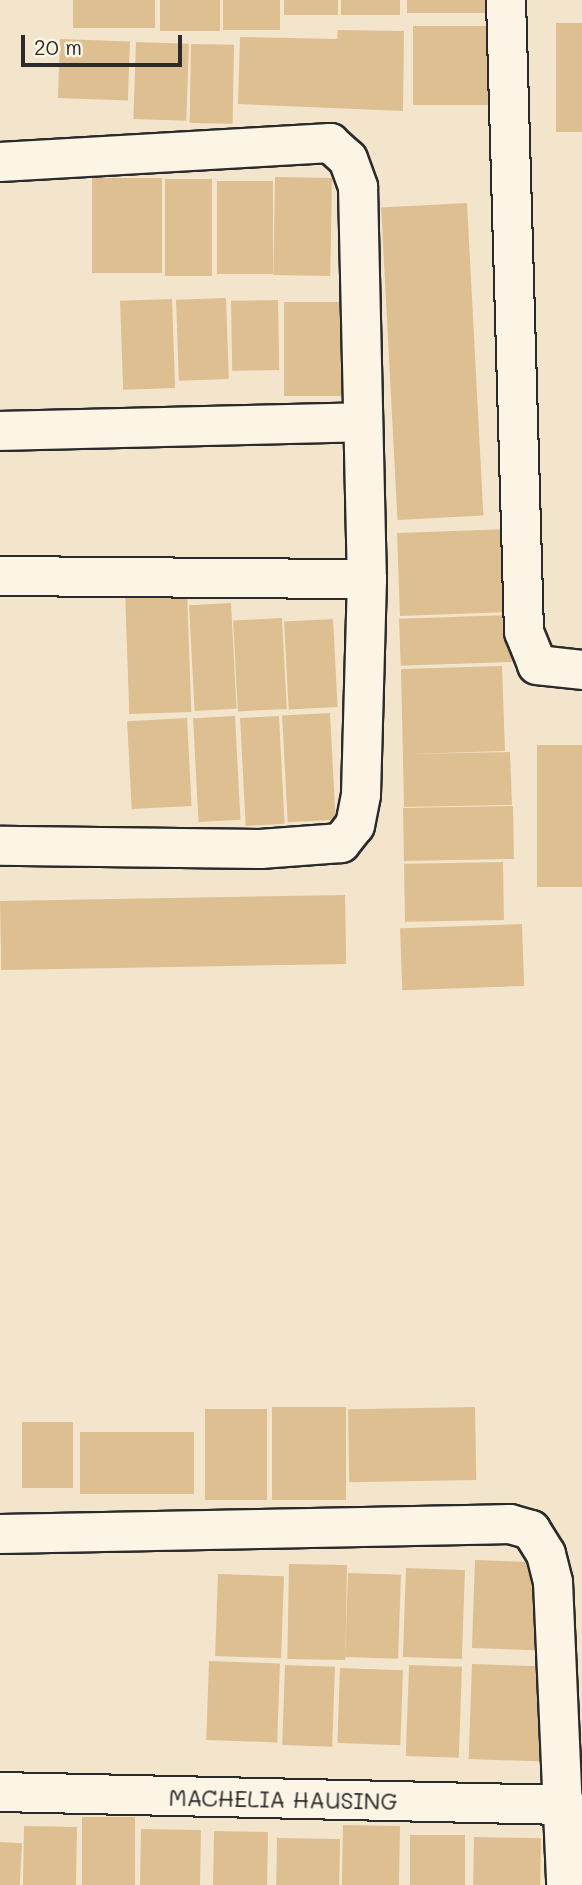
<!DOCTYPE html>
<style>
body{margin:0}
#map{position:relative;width:582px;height:1885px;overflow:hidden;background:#f3e5cc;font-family:Mali,sans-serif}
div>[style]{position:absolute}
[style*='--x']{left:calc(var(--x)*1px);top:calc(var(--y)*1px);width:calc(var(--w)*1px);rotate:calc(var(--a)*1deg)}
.building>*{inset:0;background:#debf91;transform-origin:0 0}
.roads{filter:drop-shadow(2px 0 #2b2b2b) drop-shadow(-2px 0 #2b2b2b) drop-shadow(0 2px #2b2b2b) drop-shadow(0 -2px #2b2b2b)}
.minor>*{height:38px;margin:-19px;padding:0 19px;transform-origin:19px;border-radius:19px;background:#fcf5e5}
span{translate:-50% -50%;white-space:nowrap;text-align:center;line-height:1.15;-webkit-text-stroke:6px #fcf5e5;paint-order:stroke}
.street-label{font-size:23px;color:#2b2b2b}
.scale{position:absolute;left:21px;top:35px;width:161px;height:32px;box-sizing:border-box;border:4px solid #2b2b2b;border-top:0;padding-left:9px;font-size:21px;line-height:24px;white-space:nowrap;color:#2b2b2b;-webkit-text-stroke:5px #fcf5e5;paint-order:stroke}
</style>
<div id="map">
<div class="building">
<i style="left:73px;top:0;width:82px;height:28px"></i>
<i style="left:160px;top:0;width:60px;height:31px"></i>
<i style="left:223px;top:0;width:57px;height:30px"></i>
<i style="left:284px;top:0;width:54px;height:15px"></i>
<i style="left:341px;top:0;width:59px;height:15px"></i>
<i style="left:407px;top:0;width:87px;height:13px"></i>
<i style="left:556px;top:23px;width:26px;height:109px"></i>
<i style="left:413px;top:26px;width:78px;height:79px"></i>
<i style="clip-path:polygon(338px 30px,404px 31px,403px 111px,238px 104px,240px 37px,337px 39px)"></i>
<i style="left:60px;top:39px;width:70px;height:59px;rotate:2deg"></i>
<i style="left:136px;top:42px;width:53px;height:77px;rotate:2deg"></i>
<i style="left:191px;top:44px;width:43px;height:79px;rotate:1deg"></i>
<i style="left:275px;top:177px;width:57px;height:98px;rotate:1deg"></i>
<i style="left:92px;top:178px;width:70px;height:95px"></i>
<i style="left:165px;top:179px;width:47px;height:97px"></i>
<i style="left:217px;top:181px;width:56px;height:93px"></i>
<i style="left:467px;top:203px;width:313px;height:86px;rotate:87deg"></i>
<i style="left:226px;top:298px;width:81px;height:50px;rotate:88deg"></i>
<i style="left:172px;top:299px;width:89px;height:52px;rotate:88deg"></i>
<i style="left:278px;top:300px;width:70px;height:47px;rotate:89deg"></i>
<i style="left:284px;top:302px;width:57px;height:94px"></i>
<i style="left:511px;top:529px;width:83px;height:114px;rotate:88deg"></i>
<i style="left:187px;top:590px;width:122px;height:62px;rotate:88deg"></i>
<i style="left:231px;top:603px;width:106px;height:42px;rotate:87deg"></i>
<i style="left:510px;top:615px;width:47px;height:111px;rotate:88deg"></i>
<i style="left:282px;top:618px;width:91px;height:49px;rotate:87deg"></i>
<i style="left:333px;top:619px;width:88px;height:49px;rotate:87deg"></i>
<i style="clip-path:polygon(502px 666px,505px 751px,409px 754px,510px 752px,512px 805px,404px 807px,401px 669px)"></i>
<i style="left:330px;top:713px;width:107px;height:48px;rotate:87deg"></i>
<i style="left:235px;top:716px;width:104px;height:42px;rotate:87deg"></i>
<i style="left:279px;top:716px;width:108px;height:39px;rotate:87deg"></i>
<i style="left:187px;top:718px;width:88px;height:60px;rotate:87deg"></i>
<i style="left:582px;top:745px;width:142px;height:45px;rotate:90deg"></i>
<i style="left:513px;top:806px;width:53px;height:110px;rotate:89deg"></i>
<i style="left:503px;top:862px;width:58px;height:99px;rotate:89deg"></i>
<i style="left:345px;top:895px;width:69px;height:345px;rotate:89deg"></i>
<i style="left:522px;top:924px;width:62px;height:122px;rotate:88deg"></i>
<i style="left:272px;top:1407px;width:74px;height:93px"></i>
<i style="left:475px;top:1407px;width:73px;height:127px;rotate:89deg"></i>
<i style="left:267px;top:1409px;width:91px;height:62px;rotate:90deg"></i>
<i style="left:22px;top:1422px;width:51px;height:66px"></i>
<i style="left:80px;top:1432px;width:114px;height:62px"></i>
<i style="left:475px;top:1560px;width:64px;height:88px;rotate:2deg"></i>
<i style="left:289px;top:1564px;width:58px;height:95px;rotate:1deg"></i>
<i style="left:406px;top:1568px;width:59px;height:89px;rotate:2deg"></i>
<i style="left:348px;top:1573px;width:53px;height:84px;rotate:2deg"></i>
<i style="left:218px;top:1574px;width:66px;height:82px;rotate:2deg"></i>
<i style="left:209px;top:1661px;width:71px;height:79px;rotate:2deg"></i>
<i style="left:472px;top:1664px;width:75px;height:95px;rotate:2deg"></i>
<i style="left:285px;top:1665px;width:50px;height:80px;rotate:2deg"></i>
<i style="left:409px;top:1665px;width:53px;height:91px;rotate:2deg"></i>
<i style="left:340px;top:1668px;width:63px;height:75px;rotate:2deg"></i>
<i style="left:82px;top:1817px;width:53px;height:68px"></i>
<i style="left:343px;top:1825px;width:57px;height:60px;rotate:1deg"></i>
<i style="left:24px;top:1826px;width:53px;height:59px;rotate:1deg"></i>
<i style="left:141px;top:1829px;width:60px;height:56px;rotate:1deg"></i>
<i style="left:214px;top:1831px;width:54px;height:54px;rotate:1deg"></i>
<i style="left:410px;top:1835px;width:55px;height:50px"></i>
<i style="left:474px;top:1837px;width:67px;height:48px;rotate:1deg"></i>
<i style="left:277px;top:1838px;width:63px;height:47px;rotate:1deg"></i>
<i style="left:0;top:1842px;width:22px;height:43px;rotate:3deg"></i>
</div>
<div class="roads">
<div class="minor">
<i style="--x:506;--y:0;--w:632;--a:88.37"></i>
<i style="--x:524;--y:632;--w:35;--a:68"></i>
<i style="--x:537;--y:665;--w:45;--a:6.3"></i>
<i style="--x:0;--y:162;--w:331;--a:-3.3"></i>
<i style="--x:330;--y:143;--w:24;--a:42"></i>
<i style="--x:348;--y:159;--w:30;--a:70"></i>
<i style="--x:358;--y:187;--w:392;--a:88.7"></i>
<i style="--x:367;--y:579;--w:216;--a:91.6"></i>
<i style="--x:361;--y:795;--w:31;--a:101"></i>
<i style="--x:355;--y:825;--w:23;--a:128"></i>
<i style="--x:341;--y:843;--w:81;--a:175.8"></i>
<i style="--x:260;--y:849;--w:260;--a:-179.3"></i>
<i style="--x:0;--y:431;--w:363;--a:-1.4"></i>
<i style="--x:0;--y:576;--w:367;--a:0.5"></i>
<i style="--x:0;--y:1534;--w:510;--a:-1.12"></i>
<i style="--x:510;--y:1524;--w:22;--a:16"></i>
<i style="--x:531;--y:1530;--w:28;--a:58"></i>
<i style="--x:546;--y:1554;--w:29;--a:76"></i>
<i style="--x:553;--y:1582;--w:303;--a:87.5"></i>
<i style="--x:0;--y:1792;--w:566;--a:1.32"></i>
</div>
</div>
<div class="street-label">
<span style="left:283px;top:1799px;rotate:1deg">MACHELIA HAUSING</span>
</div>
<div class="scale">20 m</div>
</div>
